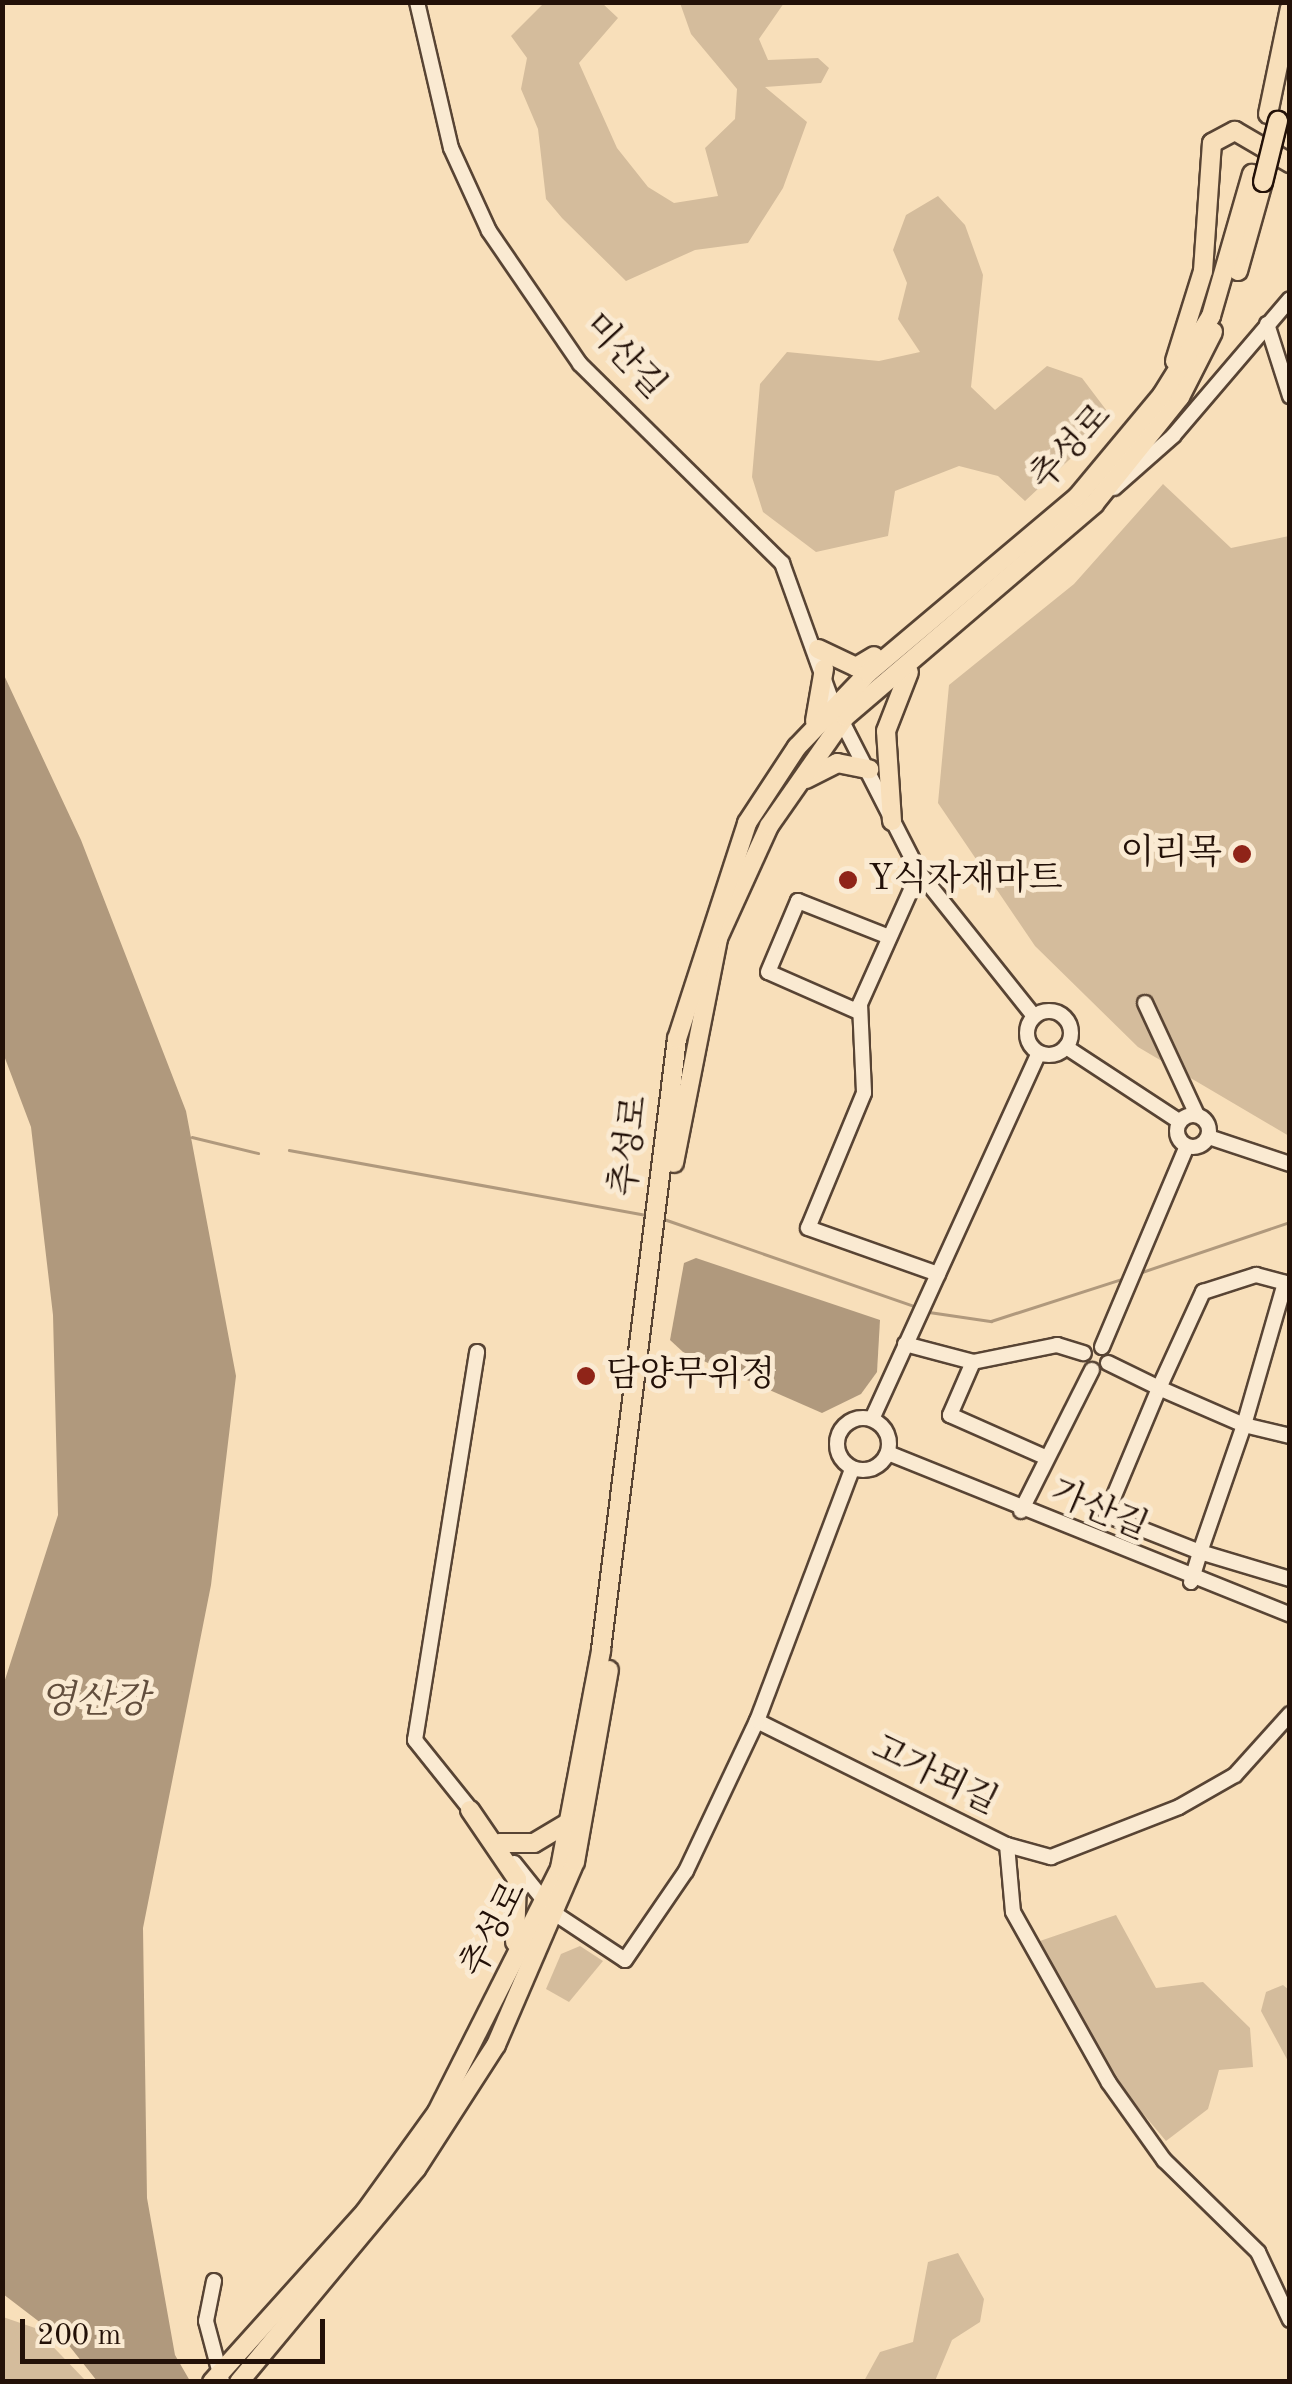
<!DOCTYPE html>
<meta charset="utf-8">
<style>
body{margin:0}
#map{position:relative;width:1292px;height:2384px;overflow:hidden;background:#f8dfba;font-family:"Old Standard TT","Noto Serif KR",serif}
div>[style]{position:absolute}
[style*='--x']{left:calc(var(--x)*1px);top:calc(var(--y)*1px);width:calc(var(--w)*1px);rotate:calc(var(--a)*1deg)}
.green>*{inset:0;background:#d4bc9c}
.water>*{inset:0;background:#b0997d}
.stream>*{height:2.5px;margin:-1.25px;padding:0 1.25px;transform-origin:1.25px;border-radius:1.25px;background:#b0997d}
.roads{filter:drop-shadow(2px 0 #584434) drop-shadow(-2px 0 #584434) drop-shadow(0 2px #584434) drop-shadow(0 -2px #584434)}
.minor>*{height:14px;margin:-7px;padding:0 7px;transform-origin:7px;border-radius:7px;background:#faead2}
.minor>.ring{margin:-7px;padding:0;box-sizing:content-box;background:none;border:14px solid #faead2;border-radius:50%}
.major>*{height:18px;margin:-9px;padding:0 9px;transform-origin:9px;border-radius:9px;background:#f8dfba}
.bridges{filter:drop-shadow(2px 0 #231108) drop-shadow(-2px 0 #231108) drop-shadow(0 2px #231108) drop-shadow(0 -2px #231108)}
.major-bridge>*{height:18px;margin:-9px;padding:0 9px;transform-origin:9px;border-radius:9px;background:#f8dfba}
.dots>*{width:28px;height:28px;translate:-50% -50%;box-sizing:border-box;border:5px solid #faead2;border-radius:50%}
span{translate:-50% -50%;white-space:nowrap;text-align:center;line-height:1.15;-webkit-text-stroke:10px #faead2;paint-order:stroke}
.street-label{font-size:35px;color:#231108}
.poi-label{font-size:35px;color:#231108}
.right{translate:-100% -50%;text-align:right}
.left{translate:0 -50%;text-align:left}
.water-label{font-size:38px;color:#624e3d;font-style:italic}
.frame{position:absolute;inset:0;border:5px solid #231108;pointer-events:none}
.scale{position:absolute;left:20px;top:2319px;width:305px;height:45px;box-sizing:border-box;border:5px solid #231108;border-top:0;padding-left:12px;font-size:30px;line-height:35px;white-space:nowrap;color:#231108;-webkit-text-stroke:8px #faead2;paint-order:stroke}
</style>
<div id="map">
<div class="green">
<i style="clip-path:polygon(544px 3px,602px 3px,618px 18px,579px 63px,617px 148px,648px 187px,674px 203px,718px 196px,705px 148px,735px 119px,737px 89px,691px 34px,680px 3px,784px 3px,759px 39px,768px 60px,818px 58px,829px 68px,821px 83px,765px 87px,807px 122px,783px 188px,748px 243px,695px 250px,626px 281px,562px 218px,546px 199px,538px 129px,521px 89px,527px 58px,511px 36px)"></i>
<i style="clip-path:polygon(938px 196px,965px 225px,983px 275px,971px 387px,995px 410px,1047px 366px,1082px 378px,1113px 419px,1025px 501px,998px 476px,959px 466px,895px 491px,888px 536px,816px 552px,763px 512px,752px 477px,760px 384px,787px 352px,879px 361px,920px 352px,898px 319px,907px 283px,893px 250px,906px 215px)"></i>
<i style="clip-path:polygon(1163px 484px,1231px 548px,1289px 536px,1289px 1136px,1138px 1047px,1035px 946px,938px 803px,949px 685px,1074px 584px)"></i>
<i style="clip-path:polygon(1116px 1915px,1156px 1988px,1203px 1982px,1250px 2028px,1253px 2067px,1219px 2070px,1208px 2109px,1166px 2141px,1113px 2078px,1037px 1942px)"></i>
<i style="clip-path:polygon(580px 1946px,603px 1961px,569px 2002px,546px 1989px,561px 1954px)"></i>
<i style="clip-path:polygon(1283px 1985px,1289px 1990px,1289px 2063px,1261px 2011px,1266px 1992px)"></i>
<i style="clip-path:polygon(958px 2253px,984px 2299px,980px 2322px,952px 2340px,935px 2381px,864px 2381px,880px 2352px,913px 2342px,928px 2262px)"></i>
<i style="clip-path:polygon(3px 2317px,35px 2328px,86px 2381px,3px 2381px)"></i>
</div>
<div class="water">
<i style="clip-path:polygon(3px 673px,81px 840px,186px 1111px,236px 1376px,211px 1585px,143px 1928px,147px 2198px,175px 2355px,190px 2381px,97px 2381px,67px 2343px,3px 2294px,3px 1686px,58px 1515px,53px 1315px,31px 1127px,3px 1053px)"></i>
<i style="clip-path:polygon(696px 1258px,880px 1320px,877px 1372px,861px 1394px,822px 1413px,683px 1352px,670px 1340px,684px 1263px)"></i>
</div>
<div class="stream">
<i style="--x:192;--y:1137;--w:68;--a:13.6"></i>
<i style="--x:289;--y:1150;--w:364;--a:10.3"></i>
<i style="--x:664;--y:1219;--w:267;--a:19.2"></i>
<i style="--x:1139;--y:1273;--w:159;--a:-18.7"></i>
<i style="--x:929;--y:1312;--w:63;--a:8.3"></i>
<i style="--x:991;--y:1321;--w:138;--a:-17.8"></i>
</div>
<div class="roads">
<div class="minor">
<i style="--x:417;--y:2;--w:150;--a:76.9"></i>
<i style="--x:451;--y:148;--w:91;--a:65.4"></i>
<i style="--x:489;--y:231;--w:161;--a:55.6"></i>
<i style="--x:580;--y:364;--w:284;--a:44.6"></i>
<i style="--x:782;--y:563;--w:148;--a:70.2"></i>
<i style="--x:832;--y:702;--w:191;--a:62.9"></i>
<i style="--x:919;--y:872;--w:184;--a:51.4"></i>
<i style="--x:1267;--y:324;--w:76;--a:72.3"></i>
<i style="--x:1114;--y:488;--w:79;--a:-41.4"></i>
<i style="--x:1173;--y:436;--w:180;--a:-49.5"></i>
<i style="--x:919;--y:872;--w:145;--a:114.1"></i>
<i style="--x:860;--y:1004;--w:89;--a:87.4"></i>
<i style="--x:864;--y:1093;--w:146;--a:112.5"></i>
<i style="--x:808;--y:1228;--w:138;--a:19.5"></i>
<i style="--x:1145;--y:1003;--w:123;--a:65.1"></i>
<i class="ring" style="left:1027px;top:1011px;width:30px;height:30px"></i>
<i style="--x:859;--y:1012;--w:99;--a:-156.3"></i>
<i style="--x:768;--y:972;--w:77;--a:-67.1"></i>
<i style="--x:798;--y:901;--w:96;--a:21.5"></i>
<i style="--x:1066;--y:1047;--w:136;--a:33.3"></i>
<i class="ring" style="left:1177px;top:1115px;width:18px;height:18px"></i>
<i style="--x:1209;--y:1137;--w:85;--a:18.4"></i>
<i style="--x:1285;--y:1283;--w:148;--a:106.1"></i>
<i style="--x:1244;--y:1425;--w:134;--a:109.1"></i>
<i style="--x:1200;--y:1552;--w:101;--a:-158.5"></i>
<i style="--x:1106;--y:1515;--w:138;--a:-67.3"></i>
<i style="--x:1159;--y:1388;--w:93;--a:23.5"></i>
<i style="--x:1244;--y:1425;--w:47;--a:13.4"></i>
<i style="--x:905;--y:1344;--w:70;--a:14.8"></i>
<i style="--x:973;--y:1362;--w:86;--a:-11.4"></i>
<i style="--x:1057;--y:1345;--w:28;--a:17"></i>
<i style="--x:1102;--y:1347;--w:218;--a:-67.1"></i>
<i style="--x:973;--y:1362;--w:58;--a:113.5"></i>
<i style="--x:950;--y:1415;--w:106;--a:23.9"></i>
<i style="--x:1108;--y:1363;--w:57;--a:26.1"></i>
<i style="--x:1159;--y:1388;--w:106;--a:-65.4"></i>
<i style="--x:1203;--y:1292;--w:56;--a:-17.8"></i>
<i style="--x:1256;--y:1275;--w:35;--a:15"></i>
<i class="ring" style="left:837px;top:1418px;width:38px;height:38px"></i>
<i style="--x:872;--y:1419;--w:402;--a:-65.5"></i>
<i style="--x:888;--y:1453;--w:433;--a:21.9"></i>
<i style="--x:1021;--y:1511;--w:158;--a:-63.3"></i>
<i style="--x:1191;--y:1582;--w:31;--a:-73"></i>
<i style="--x:1200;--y:1552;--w:94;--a:16.7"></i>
<i style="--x:757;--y:1721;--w:279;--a:26.4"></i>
<i style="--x:1007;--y:1845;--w:67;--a:84.9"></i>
<i style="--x:1013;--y:1912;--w:196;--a:60.7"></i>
<i style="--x:1109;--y:2083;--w:95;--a:54.5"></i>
<i style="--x:1164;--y:2160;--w:132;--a:44.4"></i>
<i style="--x:1258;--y:2252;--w:75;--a:64.8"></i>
<i style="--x:475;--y:1815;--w:96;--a:-128.7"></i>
<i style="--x:415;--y:1740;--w:393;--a:-80.9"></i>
<i style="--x:1007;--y:1845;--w:46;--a:15.3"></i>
<i style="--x:1051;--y:1857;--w:137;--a:-21.3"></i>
<i style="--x:1179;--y:1807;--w:64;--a:-29.7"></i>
<i style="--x:1235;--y:1775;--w:82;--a:-48"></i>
<i style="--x:514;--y:1863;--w:64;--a:51.3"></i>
<i style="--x:554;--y:1913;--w:85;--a:33.5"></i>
<i style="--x:625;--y:1960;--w:108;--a:-55.6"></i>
<i style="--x:686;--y:1871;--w:166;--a:-64.7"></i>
<i style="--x:757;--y:1721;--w:269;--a:-69.3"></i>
<i style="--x:214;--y:2281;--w:41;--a:101.3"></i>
<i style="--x:206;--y:2321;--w:62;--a:75.1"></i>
</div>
<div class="major">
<i style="--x:1268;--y:114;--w:108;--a:-78.3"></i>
<i style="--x:1238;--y:271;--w:92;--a:-74.3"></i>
<i style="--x:1175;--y:361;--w:94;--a:-72.7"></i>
<i style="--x:1203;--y:271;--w:128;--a:-86"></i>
<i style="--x:1212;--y:143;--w:26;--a:-28"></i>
<i style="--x:1235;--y:131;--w:64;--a:30.2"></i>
<i style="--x:818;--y:649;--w:42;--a:25.3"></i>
<i style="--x:856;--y:667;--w:21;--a:-31"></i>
<i style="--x:815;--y:721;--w:53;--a:-80.2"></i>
<i style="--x:806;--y:779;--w:35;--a:-27"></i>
<i style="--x:837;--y:763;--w:33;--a:11"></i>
<i style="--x:892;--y:821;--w:90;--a:-93.8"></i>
<i style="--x:886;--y:731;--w:63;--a:-68.7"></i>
<i style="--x:674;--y:1163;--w:229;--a:-78.9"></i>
<i style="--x:718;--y:938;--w:123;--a:-65.5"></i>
<i style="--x:769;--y:826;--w:133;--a:-55.1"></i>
<i style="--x:845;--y:717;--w:328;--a:-40.5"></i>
<i style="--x:1094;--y:504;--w:137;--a:-51.2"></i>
<i style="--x:1180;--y:397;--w:73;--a:-63.1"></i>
<i style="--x:470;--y:1810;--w:83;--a:55.7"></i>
<i style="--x:517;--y:1879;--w:63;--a:91.8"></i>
<i style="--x:499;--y:1843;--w:35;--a:0"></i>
<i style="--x:534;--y:1843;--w:43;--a:-30.7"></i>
<i style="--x:212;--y:2382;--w:229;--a:-48"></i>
<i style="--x:365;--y:2212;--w:123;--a:-54.2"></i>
<i style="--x:437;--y:2112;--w:273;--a:-63.2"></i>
<i style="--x:560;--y:1868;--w:222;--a:-79.3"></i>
<i style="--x:601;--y:1650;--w:616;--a:-82.91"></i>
<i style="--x:677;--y:1039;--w:227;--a:-72"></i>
<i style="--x:747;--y:823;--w:91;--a:-56.7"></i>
<i style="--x:797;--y:747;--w:103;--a:-46.2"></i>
<i style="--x:868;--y:673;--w:273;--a:-40.1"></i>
<i style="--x:1077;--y:497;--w:133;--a:-50.2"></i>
<i style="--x:1162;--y:395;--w:93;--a:-58.2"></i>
<i style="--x:1211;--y:316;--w:148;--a:-73.9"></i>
<i style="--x:239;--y:2382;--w:277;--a:-50.3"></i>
<i style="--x:416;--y:2169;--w:148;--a:-57.2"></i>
<i style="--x:496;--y:2045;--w:199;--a:-66.7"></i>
<i style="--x:575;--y:1862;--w:195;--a:-80"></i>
</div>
</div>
<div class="bridges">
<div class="major-bridge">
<i style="--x:1263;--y:182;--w:63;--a:-76.2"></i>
</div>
</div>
<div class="dots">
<i style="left:1242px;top:854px;background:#8f2418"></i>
<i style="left:848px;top:880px;background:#8f2418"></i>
<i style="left:586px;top:1376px;background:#8f2418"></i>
</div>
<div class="street-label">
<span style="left:624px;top:357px;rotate:47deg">미산길</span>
<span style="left:1072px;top:448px;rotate:-48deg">추성로</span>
<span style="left:631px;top:1146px;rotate:-83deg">추성로</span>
<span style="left:1099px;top:1511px;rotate:23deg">가산길</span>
<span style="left:934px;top:1776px;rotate:26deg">고가뫼길</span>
<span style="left:495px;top:1930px;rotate:-63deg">추성로</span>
</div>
<div class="poi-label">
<span class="right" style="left:1222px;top:854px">이리목</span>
<span class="left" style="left:868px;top:880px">Y식자재마트</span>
<span class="left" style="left:606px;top:1376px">담양무위정</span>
</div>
<div class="water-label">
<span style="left:94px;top:1703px">영산강</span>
</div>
<div class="frame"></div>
<div class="scale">200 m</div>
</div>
